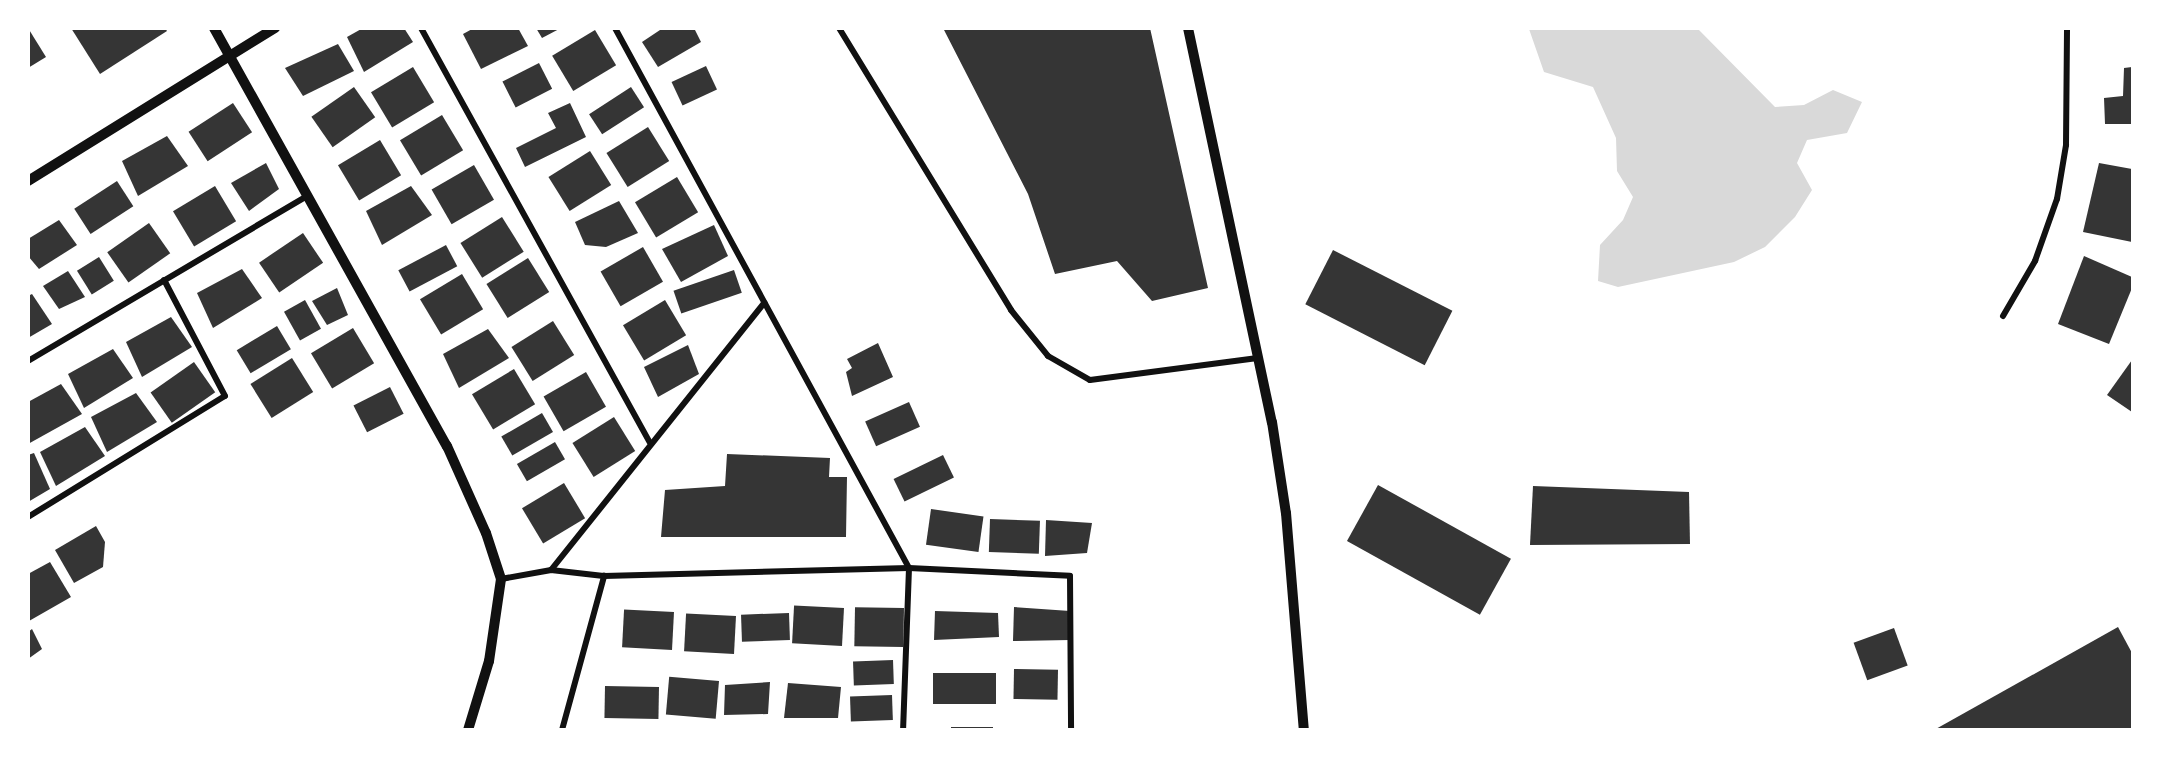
<!DOCTYPE html>
<style>
body{margin:0}
#map{position:relative;width:2161px;height:758px;overflow:hidden;background:#fff;font-family:"Source Sans 3",sans-serif}
div>[style]{position:absolute}
[style*='--x']{left:calc(var(--x)*1px);top:calc(var(--y)*1px);width:calc(var(--w)*1px);rotate:calc(var(--a)*1deg)}
.water>*{inset:0;background:#d9d9d9}
.building>*{inset:0;background:#353535;transform-origin:0 0}
.minor>*{height:6px;margin:-3px;padding:0 3px;transform-origin:3px;border-radius:3px;background:#111}
.tertiary>*{height:10px;margin:-5px;padding:0 5px;transform-origin:5px;border-radius:5px;background:#111}
span{translate:-50% -50%;white-space:nowrap;text-align:center;line-height:1.15;-webkit-text-stroke:6px #fff;paint-order:stroke}
.frame{position:absolute;inset:0;border:30px solid #fff;pointer-events:none}
</style>
<div id="map">
<div class="water">
<i style="clip-path:polygon(1529px 29px,1698px 29px,1775px 107px,1804px 105px,1833px 90px,1862px 102px,1847px 133px,1807px 140px,1797px 163px,1812px 190px,1795px 217px,1765px 247px,1734px 262px,1618px 287px,1598px 281px,1600px 245px,1623px 220px,1633px 197px,1617px 171px,1616px 138px,1593px 87px,1544px 72px)"></i>
</div>
<div class="building">
<i style="clip-path:polygon(28px 28px,46px 57px,28px 68px)"></i>
<i style="clip-path:polygon(71px 28px,165px 28px,167px 31px,100px 74px)"></i>
<i style="clip-path:polygon(363px 28px,404px 28px,413px 42px,364px 72px,347px 37px)"></i>
<i style="clip-path:polygon(474px 28px,518px 28px,528px 46px,481px 69px,463px 34px)"></i>
<i style="clip-path:polygon(536px 28px,561px 28px,542px 38px)"></i>
<i style="clip-path:polygon(663px 28px,694px 28px,701px 42px,658px 67px,642px 42px)"></i>
<i style="clip-path:polygon(943px 28px,1150px 28px,1208px 288px,1152px 301px,1117px 261px,1055px 274px,1028px 194px)"></i>
<i style="left:595px;top:30px;width:41px;height:50px;rotate:59deg"></i>
<i style="clip-path:polygon(338px 44px,354px 71px,303px 96px,285px 68px)"></i>
<i style="left:539px;top:63px;width:29px;height:41px;rotate:63deg"></i>
<i style="left:706px;top:66px;width:26px;height:38px;rotate:65deg"></i>
<i style="left:413px;top:67px;width:41px;height:49px;rotate:59deg"></i>
<i style="clip-path:polygon(2132px 67px,2132px 124px,2105px 124px,2104px 98px,2123px 96px,2124px 68px)"></i>
<i style="left:354px;top:87px;width:37px;height:52px;rotate:55deg"></i>
<i style="left:631px;top:87px;width:24px;height:50px;rotate:57deg"></i>
<i style="left:233px;top:103px;width:35px;height:53px;rotate:57deg"></i>
<i style="clip-path:polygon(570px 103px,586px 137px,525px 167px,516px 148px,556px 128px,548px 113px)"></i>
<i style="left:442px;top:115px;width:41px;height:49px;rotate:59deg"></i>
<i style="left:648px;top:127px;width:40px;height:49px;rotate:58deg"></i>
<i style="clip-path:polygon(167px 136px,188px 166px,138px 196px,122px 161px)"></i>
<i style="left:380px;top:140px;width:41px;height:49px;rotate:59deg"></i>
<i style="left:590px;top:151px;width:40px;height:49px;rotate:58deg"></i>
<i style="clip-path:polygon(266px 163px,279px 189px,249px 211px,231px 183px)"></i>
<i style="clip-path:polygon(2099px 163px,2132px 169px,2132px 242px,2083px 232px)"></i>
<i style="left:474px;top:165px;width:40px;height:49px;rotate:60deg"></i>
<i style="left:677px;top:177px;width:41px;height:49px;rotate:59deg"></i>
<i style="left:117px;top:181px;width:30px;height:51px;rotate:57deg"></i>
<i style="left:215px;top:186px;width:41px;height:49px;rotate:59deg"></i>
<i style="clip-path:polygon(411px 186px,432px 215px,382px 245px,366px 211px)"></i>
<i style="clip-path:polygon(619px 201px,638px 233px,606px 247px,585px 245px,575px 222px)"></i>
<i style="left:502px;top:217px;width:41px;height:49px;rotate:58deg"></i>
<i style="clip-path:polygon(59px 220px,77px 245px,39px 269px,28px 256px,28px 239px)"></i>
<i style="left:149px;top:223px;width:37px;height:51px;rotate:55deg"></i>
<i style="clip-path:polygon(714px 225px,728px 256px,681px 282px,662px 249px)"></i>
<i style="left:303px;top:233px;width:36px;height:53px;rotate:56deg"></i>
<i style="left:446px;top:245px;width:24px;height:54px;rotate:62deg"></i>
<i style="left:643px;top:247px;width:40px;height:49px;rotate:60deg"></i>
<i style="left:1333px;top:250px;width:134px;height:61px;rotate:27deg"></i>
<i style="clip-path:polygon(2084px 256px,2132px 277px,2132px 288px,2109px 344px,2058px 324px)"></i>
<i style="left:99px;top:257px;width:28px;height:26px;rotate:58deg"></i>
<i style="left:528px;top:258px;width:40px;height:49px;rotate:58deg"></i>
<i style="clip-path:polygon(242px 269px,262px 298px,213px 328px,197px 293px)"></i>
<i style="left:734px;top:270px;width:24px;height:64px;rotate:71deg"></i>
<i style="clip-path:polygon(68px 271px,85px 297px,59px 309px,43px 286px)"></i>
<i style="left:462px;top:274px;width:41px;height:49px;rotate:59deg"></i>
<i style="clip-path:polygon(337px 288px,348px 315px,327px 325px,312px 301px)"></i>
<i style="clip-path:polygon(32px 294px,52px 324px,28px 338px,28px 296px)"></i>
<i style="left:305px;top:300px;width:33px;height:24px;rotate:61deg"></i>
<i style="left:665px;top:300px;width:41px;height:49px;rotate:59deg"></i>
<i style="clip-path:polygon(171px 317px,192px 347px,142px 377px,126px 342px)"></i>
<i style="left:553px;top:321px;width:40px;height:49px;rotate:58deg"></i>
<i style="left:277px;top:326px;width:27px;height:47px;rotate:59deg"></i>
<i style="left:353px;top:328px;width:41px;height:49px;rotate:59deg"></i>
<i style="clip-path:polygon(488px 329px,509px 358px,459px 388px,443px 354px)"></i>
<i style="clip-path:polygon(878px 343px,893px 377px,852px 396px,846px 372px,852px 368px,847px 359px)"></i>
<i style="clip-path:polygon(688px 345px,699px 374px,658px 397px,644px 367px)"></i>
<i style="clip-path:polygon(113px 349px,133px 378px,84px 408px,68px 374px)"></i>
<i style="left:292px;top:358px;width:40px;height:49px;rotate:58deg"></i>
<i style="clip-path:polygon(2132px 360px,2132px 412px,2107px 395px)"></i>
<i style="left:194px;top:362px;width:37px;height:53px;rotate:55deg"></i>
<i style="left:514px;top:369px;width:41px;height:49px;rotate:59deg"></i>
<i style="left:586px;top:372px;width:40px;height:49px;rotate:60deg"></i>
<i style="clip-path:polygon(61px 384px,82px 414px,28px 444px,28px 402px)"></i>
<i style="left:390px;top:387px;width:30px;height:41px;rotate:63deg"></i>
<i style="clip-path:polygon(136px 393px,157px 422px,107px 452px,91px 417px)"></i>
<i style="left:909px;top:402px;width:27px;height:48px;rotate:66deg"></i>
<i style="left:542px;top:413px;width:22px;height:47px;rotate:60deg"></i>
<i style="left:614px;top:417px;width:40px;height:49px;rotate:58deg"></i>
<i style="clip-path:polygon(85px 427px,105px 456px,56px 486px,40px 452px)"></i>
<i style="left:555px;top:442px;width:20px;height:44px;rotate:60deg"></i>
<i style="clip-path:polygon(34px 453px,50px 489px,28px 502px,28px 455px)"></i>
<i style="clip-path:polygon(727px 454px,830px 458px,829px 477px,847px 477px,846px 537px,661px 537px,665px 490px,725px 486px)"></i>
<i style="left:943px;top:455px;width:25px;height:55px;rotate:64deg"></i>
<i style="left:564px;top:483px;width:41px;height:49px;rotate:59deg"></i>
<i style="left:1378px;top:485px;width:152px;height:64px;rotate:29deg"></i>
<i style="clip-path:polygon(1533px 486px,1689px 492px,1690px 544px,1530px 545px)"></i>
<i style="left:931px;top:509px;width:53px;height:36px;rotate:8deg"></i>
<i style="left:990px;top:519px;width:50px;height:33px;rotate:2deg"></i>
<i style="clip-path:polygon(1046px 520px,1092px 523px,1087px 553px,1045px 556px)"></i>
<i style="clip-path:polygon(96px 526px,105px 542px,103px 567px,74px 583px,55px 550px)"></i>
<i style="clip-path:polygon(50px 562px,71px 597px,29px 621px,28px 574px)"></i>
<i style="clip-path:polygon(1014px 607px,1070px 611px,1070px 640px,1013px 641px)"></i>
<i style="left:844px;top:608px;width:38px;height:50px;rotate:93deg"></i>
<i style="left:904px;top:608px;width:39px;height:49px;rotate:91deg"></i>
<i style="clip-path:polygon(935px 611px,998px 613px,999px 637px,934px 640px)"></i>
<i style="left:674px;top:612px;width:38px;height:50px;rotate:93deg"></i>
<i style="left:789px;top:613px;width:27px;height:48px;rotate:88deg"></i>
<i style="left:736px;top:616px;width:38px;height:50px;rotate:93deg"></i>
<i style="clip-path:polygon(2118px 627px,2132px 653px,2132px 730px,1934px 730px)"></i>
<i style="left:1894px;top:628px;width:40px;height:43px;rotate:70deg"></i>
<i style="clip-path:polygon(32px 629px,42px 649px,28px 659px,28px 632px)"></i>
<i style="left:893px;top:660px;width:24px;height:40px;rotate:88deg"></i>
<i style="left:1014px;top:669px;width:44px;height:30px;rotate:1deg"></i>
<i style="left:933px;top:673px;width:63px;height:31px"></i>
<i style="left:719px;top:681px;width:38px;height:50px;rotate:95deg"></i>
<i style="clip-path:polygon(770px 682px,768px 714px,724px 715px,725px 685px)"></i>
<i style="clip-path:polygon(788px 683px,841px 687px,838px 718px,784px 718px)"></i>
<i style="left:605px;top:686px;width:54px;height:32px;rotate:1deg"></i>
<i style="left:892px;top:695px;width:25px;height:42px;rotate:88deg"></i>
<i style="left:951px;top:727px;width:42px;height:3px"></i>
</div>
<div class="minor">
<i style="--x:421;--y:28;--w:473;--a:61.1"></i>
<i style="--x:615;--y:28;--w:615;--a:61.43"></i>
<i style="--x:909;--y:568;--w:162;--a:92.1"></i>
<i style="--x:839;--y:28;--w:330;--a:58.6"></i>
<i style="--x:1011;--y:310;--w:59;--a:51.2"></i>
<i style="--x:1048;--y:356;--w:48;--a:29.7"></i>
<i style="--x:1090;--y:380;--w:169;--a:-7.5"></i>
<i style="--x:2003;--y:316;--w:64;--a:-59.8"></i>
<i style="--x:2035;--y:261;--w:66;--a:-70.5"></i>
<i style="--x:2057;--y:199;--w:55;--a:-80.5"></i>
<i style="--x:2066;--y:145;--w:117;--a:-89.5"></i>
<i style="--x:28;--y:361;--w:324;--a:-30.6"></i>
<i style="--x:28;--y:517;--w:231;--a:-31.6"></i>
<i style="--x:225;--y:396;--w:131;--a:-117.7"></i>
<i style="--x:551;--y:570;--w:342;--a:-51.4"></i>
<i style="--x:501;--y:579;--w:51;--a:-10.2"></i>
<i style="--x:551;--y:570;--w:53;--a:6.5"></i>
<i style="--x:604;--y:576;--w:305;--a:-1.5"></i>
<i style="--x:909;--y:568;--w:161;--a:2.8"></i>
<i style="--x:1070;--y:576;--w:154;--a:89.6"></i>
<i style="--x:562;--y:730;--w:160;--a:-74.7"></i>
</div>
<div class="tertiary">
<i style="--x:214;--y:28;--w:479;--a:60.9"></i>
<i style="--x:447;--y:446;--w:95;--a:65.9"></i>
<i style="--x:486;--y:533;--w:48;--a:71.9"></i>
<i style="--x:501;--y:579;--w:83;--a:98.3"></i>
<i style="--x:489;--y:661;--w:72;--a:106.9"></i>
<i style="--x:1188;--y:28;--w:403;--a:78"></i>
<i style="--x:1272;--y:422;--w:92;--a:81.3"></i>
<i style="--x:1286;--y:513;--w:218;--a:85.3"></i>
<i style="--x:28;--y:181;--w:291;--a:-31.8"></i>
</div>
<div class="frame"></div>
</div>
